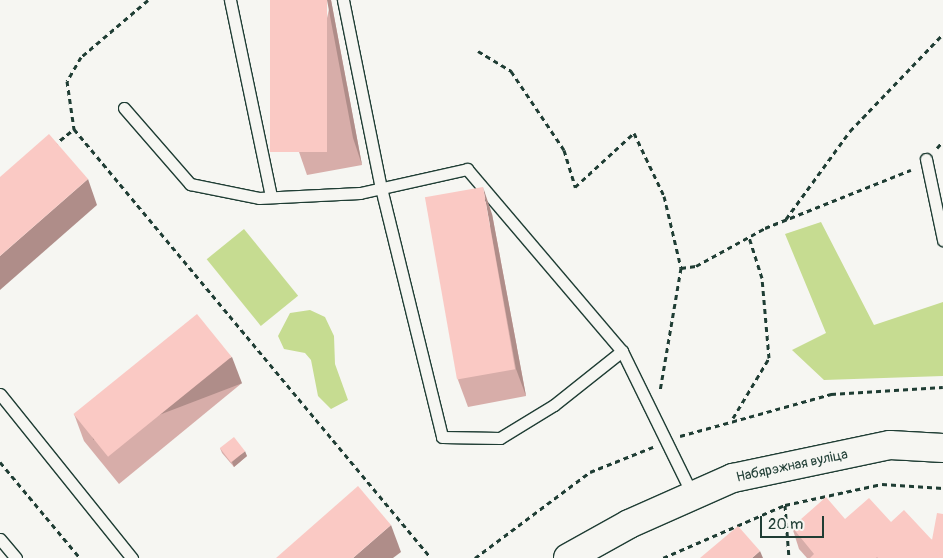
<!DOCTYPE html>
<meta charset="utf-8">
<style>
body{margin:0}
#map{position:relative;width:943px;height:558px;overflow:hidden;background:#f6f6f2;font-family:Pangolin,sans-serif}
div>[style]{position:absolute}
[style*='--x']{left:calc(var(--x)*1px);top:calc(var(--y)*1px);width:calc(var(--w)*1px);rotate:calc(var(--a)*1deg)}
.green>*{inset:0;background:#c6dc91;transform-origin:0 0}
.path>*{height:3px;margin-top:-1.5px;transform-origin:0;background:repeating-linear-gradient(90deg,#1f3d34 0 5px,transparent 0 9px)}
.roads{filter:drop-shadow(1px 0 #1f3d34) drop-shadow(-1px 0 #1f3d34) drop-shadow(0 1px #1f3d34) drop-shadow(0 -1px #1f3d34)}
.lane>*{height:11px;margin:-5.5px;padding:0 5.5px;transform-origin:5.5px;border-radius:5.5px;background:#f6f6f2}
.secondary>*{height:28px;margin:-14px;padding:0 14px;transform-origin:14px;border-radius:14px;background:#f6f6f2}
.wall>*{inset:0;background:#d7ada9}
.shaded-wall>*{inset:0;background:#af8d89;transform-origin:0 0}
.building>*{inset:0;background:#fac9c4;transform-origin:0 0}
span{translate:-50% -50%;white-space:nowrap;text-align:center;line-height:1.15;-webkit-text-stroke:4px #f6f6f2;paint-order:stroke}
.street-label{font-size:14px;color:#1f3d34}
.scale{position:absolute;left:760px;top:516px;width:64px;height:22px;box-sizing:border-box;border:2px solid #1f3d34;border-top:0;padding-left:6px;font-size:15px;line-height:18px;white-space:nowrap;color:#1f3d34;-webkit-text-stroke:4px #f6f6f2;paint-order:stroke}
</style>
<div id="map">
<div class="green">
<i style="clip-path:polygon(821px 222px,874px 325px,943px 302px,943px 376px,824px 380px,792px 350px,826px 333px,785px 234px)"></i>
<i style="left:244px;top:229px;width:86px;height:48px;rotate:51deg"></i>
<i style="clip-path:polygon(310px 310px,325px 317px,334px 336px,335px 364px,348px 400px,331px 409px,318px 396px,311px 360px,305px 353px,284px 349px,278px 336px,290px 313px)"></i>
</div>
<div class="path">
<i style="--x:148;--y:0;--w:88;--a:139.6"></i>
<i style="--x:81;--y:57;--w:28;--a:120"></i>
<i style="--x:67;--y:81;--w:49;--a:81.7"></i>
<i style="--x:74;--y:129;--w:558;--a:50.23"></i>
<i style="--x:478;--y:51;--w:39;--a:31"></i>
<i style="--x:511;--y:71;--w:95;--a:56.1"></i>
<i style="--x:564;--y:150;--w:39;--a:73"></i>
<i style="--x:575;--y:187;--w:80;--a:-42.5"></i>
<i style="--x:634;--y:133;--w:70;--a:64.5"></i>
<i style="--x:664;--y:196;--w:74;--a:76.7"></i>
<i style="--x:681;--y:268;--w:125;--a:99.7"></i>
<i style="--x:53;--y:146;--w:27;--a:-39"></i>
<i style="--x:937;--y:148;--w:9;--a:-49"></i>
<i style="--x:786;--y:219;--w:109;--a:-54"></i>
<i style="--x:850;--y:131;--w:134;--a:-46.2"></i>
<i style="--x:681;--y:268;--w:15;--a:-8"></i>
<i style="--x:696;--y:266;--w:79;--a:-28.8"></i>
<i style="--x:765;--y:228;--w:157;--a:-21.7"></i>
<i style="--x:733;--y:418;--w:70;--a:-59"></i>
<i style="--x:769;--y:358;--w:80;--a:-95"></i>
<i style="--x:762;--y:278;--w:43;--a:-107.6"></i>
<i style="--x:680;--y:436;--w:157;--a:-15.5"></i>
<i style="--x:831;--y:394;--w:112;--a:-3.6"></i>
<i style="--x:0;--y:462;--w:125;--a:50.2"></i>
<i style="--x:785;--y:505;--w:53;--a:85.7"></i>
<i style="--x:475;--y:558;--w:144;--a:-36.8"></i>
<i style="--x:590;--y:472;--w:68;--a:-21.6"></i>
<i style="--x:663;--y:558;--w:133;--a:-23.5"></i>
<i style="--x:785;--y:505;--w:99;--a:-12.2"></i>
<i style="--x:882;--y:484;--w:61;--a:3.8"></i>
</div>
<div class="roads">
<div class="lane">
<i style="--x:230;--y:0;--w:201;--a:78.2"></i>
<i style="--x:343;--y:0;--w:192;--a:78.6"></i>
<i style="--x:381;--y:188;--w:256;--a:76.2"></i>
<i style="--x:442;--y:437;--w:58;--a:1"></i>
<i style="--x:500;--y:438;--w:63;--a:-31.4"></i>
<i style="--x:554;--y:405;--w:87;--a:-38.5"></i>
<i style="--x:124;--y:108;--w:101;--a:49"></i>
<i style="--x:190;--y:184;--w:70;--a:11.5"></i>
<i style="--x:259;--y:198;--w:101;--a:-2.8"></i>
<i style="--x:360;--y:193;--w:110;--a:-12.6"></i>
<i style="--x:467;--y:169;--w:239;--a:49.6"></i>
<i style="--x:622;--y:351;--w:161;--a:63.9"></i>
<i style="--x:926;--y:159;--w:83;--a:78.1"></i>
<i style="--x:0;--y:394;--w:211;--a:51.2"></i>
<i style="--x:0;--y:539;--w:25;--a:50"></i>
</div>
<div class="secondary">
<i style="--x:568;--y:558;--w:70;--a:-29.1"></i>
<i style="--x:629;--y:524;--w:114;--a:-23.9"></i>
<i style="--x:733;--y:478;--w:160;--a:-11.9"></i>
<i style="--x:890;--y:445;--w:53;--a:3.2"></i>
</div>
</div>
<div class="wall">
<i style="clip-path:polygon(331px 0,362px 165px,307px 175px,298px 149px)"></i>
<i style="clip-path:polygon(492px 214px,526px 396px,468px 407px,458px 380px)"></i>
<i style="clip-path:polygon(242px 383px,119px 484px,84px 441px,74px 414px)"></i>
<i style="clip-path:polygon(220px 448px,247px 456px,234px 467px,222px 453px)"></i>
<i style="clip-path:polygon(845px 519px,891px 522px,932px 540px,943px 558px,807px 558px,799px 549px,792px 527px)"></i>
</div>
<div class="shaded-wall">
<i style="clip-path:polygon(327px 0,331px 0,362px 165px,353px 138px)"></i>
<i style="clip-path:polygon(88px 179px,97px 205px,0 290px,0 256px)"></i>
<i style="clip-path:polygon(483px 187px,492px 214px,526px 396px,516px 369px)"></i>
<i style="left:232px;top:357px;width:28px;height:159px;rotate:69deg"></i>
<i style="clip-path:polygon(245px 451px,247px 456px,234px 467px,232px 462px)"></i>
<i style="clip-path:polygon(391px 525px,401px 552px,393px 558px,353px 558px)"></i>
<i style="clip-path:polygon(760px 551px,763px 558px,752px 558px)"></i>
</div>
<div class="building">
<i style="left:270px;top:0;width:57px;height:152px"></i>
<i style="clip-path:polygon(49px 134px,88px 179px,0 256px,0 177px)"></i>
<i style="left:483px;top:187px;width:185px;height:59px;rotate:80deg"></i>
<i style="left:197px;top:314px;width:55px;height:159px;rotate:51deg"></i>
<i style="left:234px;top:437px;width:18px;height:18px;rotate:52deg"></i>
<i style="clip-path:polygon(358px 486px,391px 525px,353px 558px,276px 558px)"></i>
<i style="clip-path:polygon(826px 497px,845px 519px,869px 498px,891px 522px,904px 510px,932px 540px,937px 513px,943px 514px,943px 558px,878px 558px,877px 557px,876px 558px,810px 558px,814px 554px,792px 527px)"></i>
<i style="clip-path:polygon(738px 526px,760px 551px,752px 558px,700px 558px)"></i>
</div>
<div class="street-label">
<span style="left:792px;top:466px;rotate:-12deg">Набярэжная вуліца</span>
</div>
<div class="scale">20 m</div>
</div>
